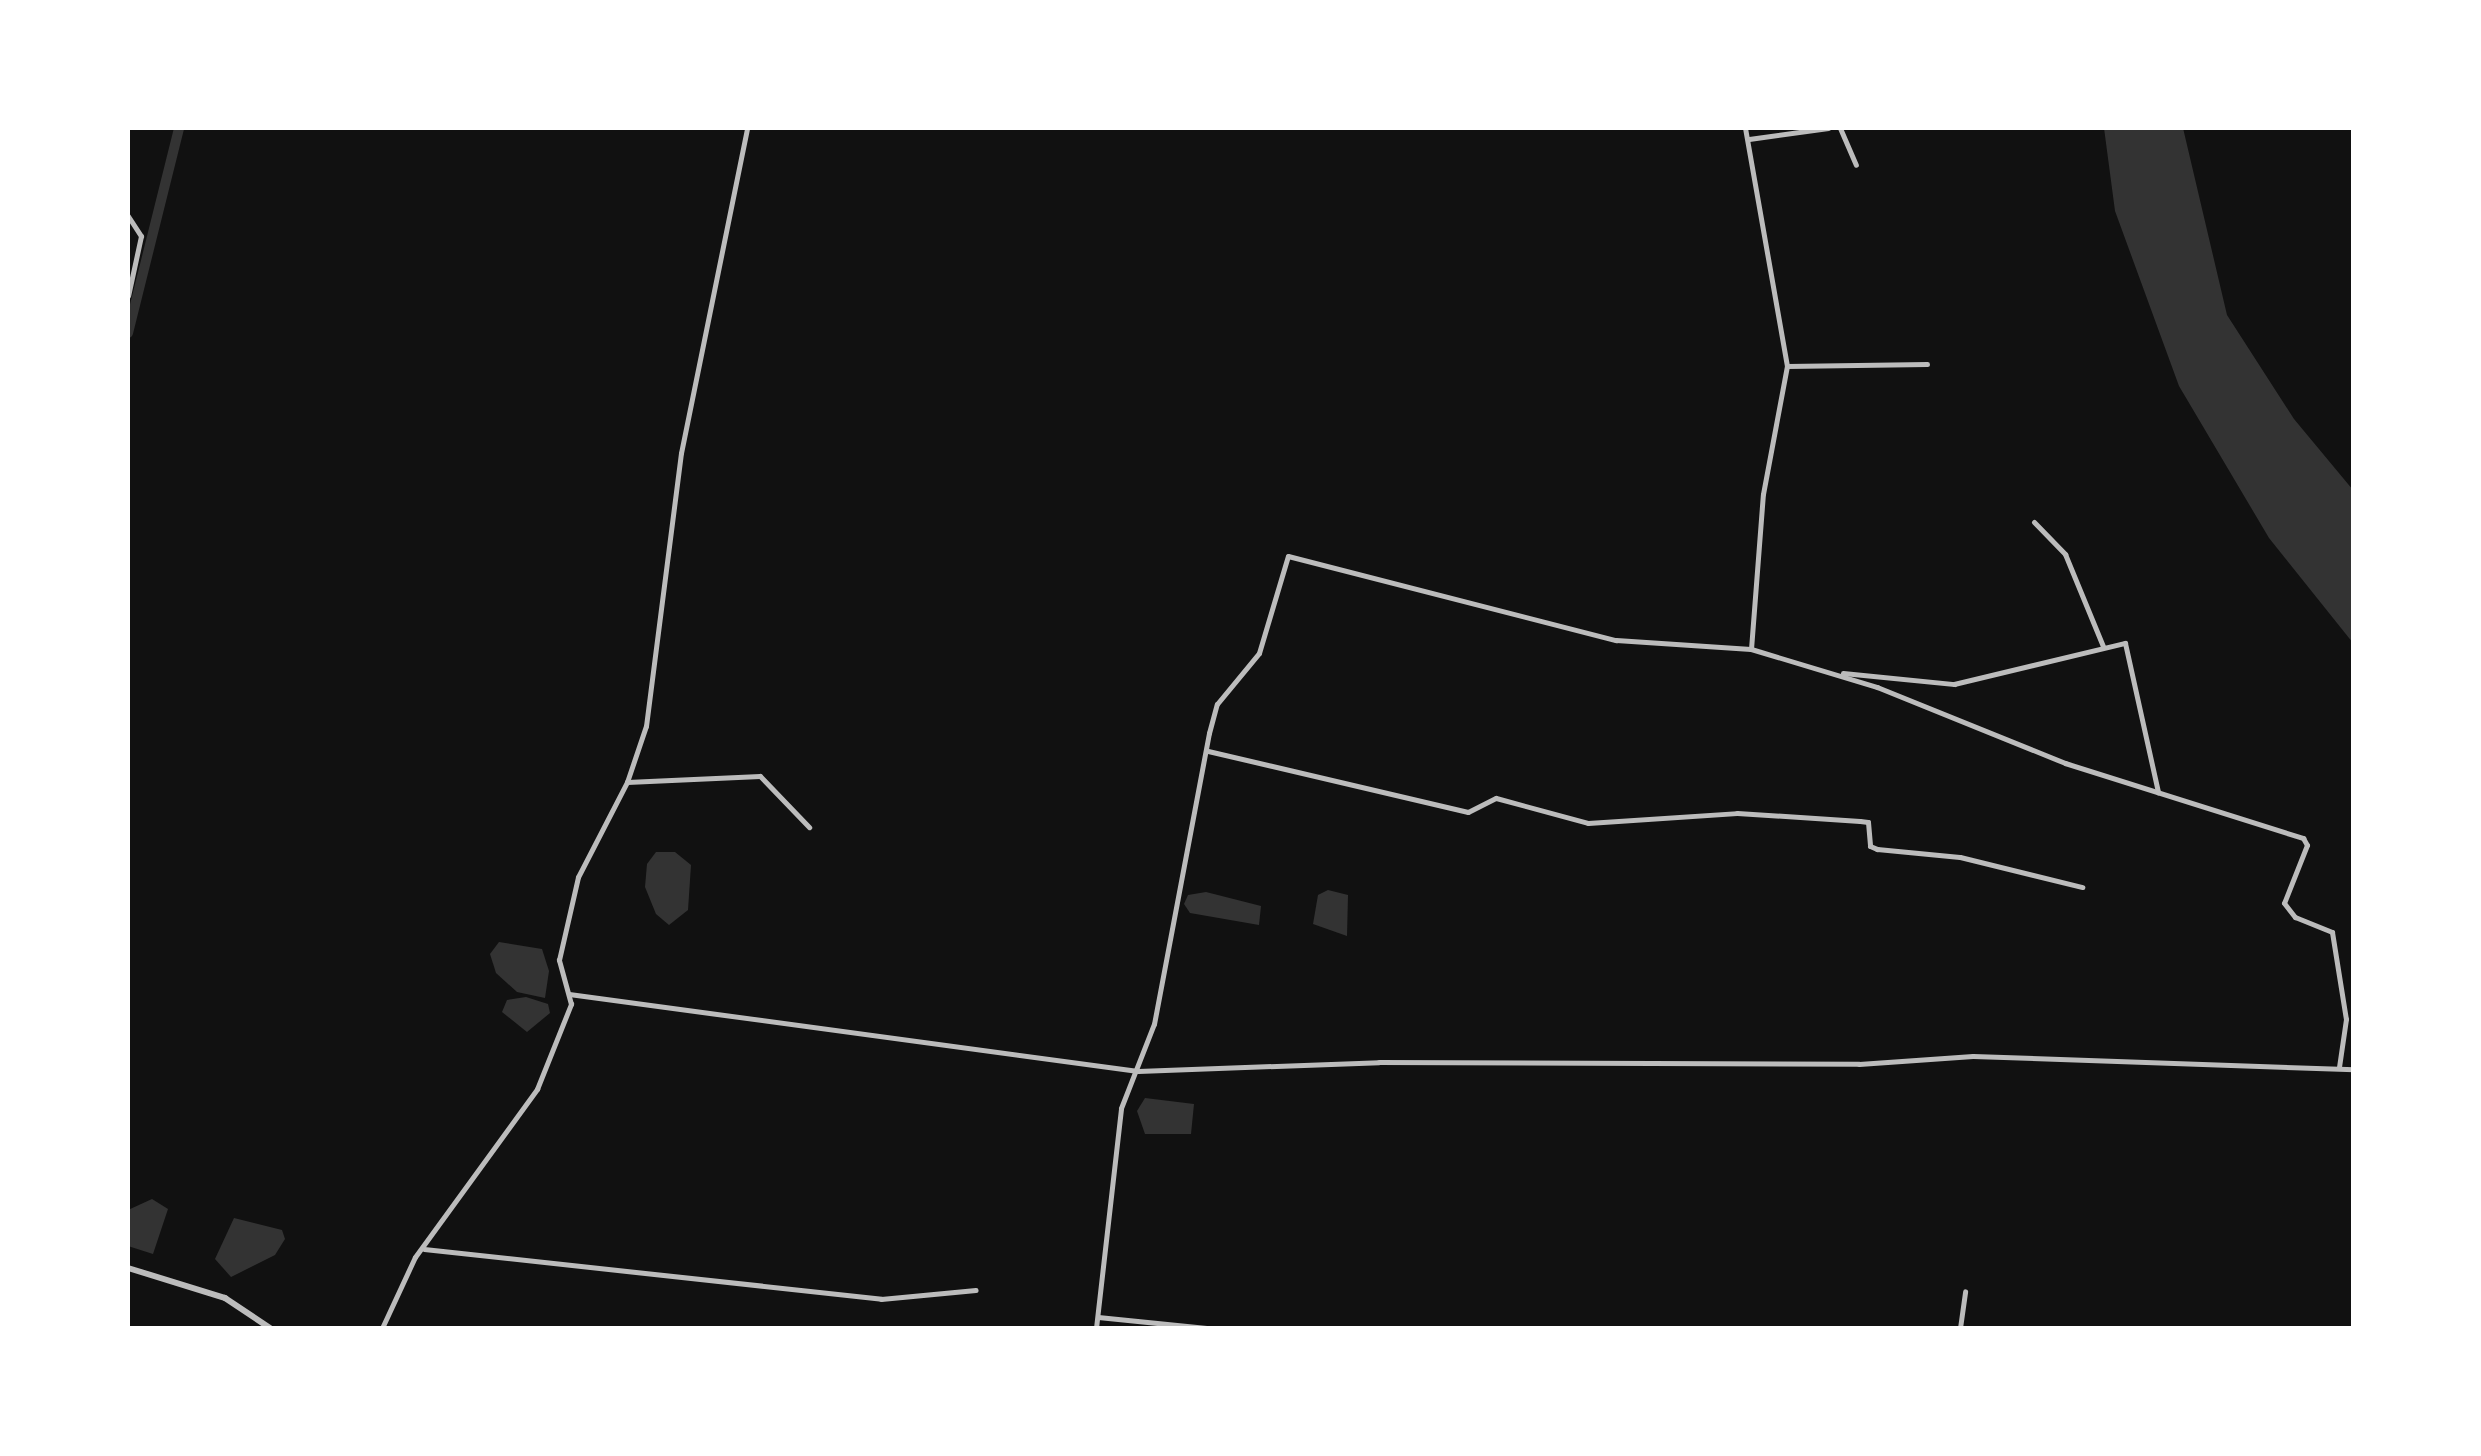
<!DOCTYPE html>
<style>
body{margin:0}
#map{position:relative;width:2481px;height:1456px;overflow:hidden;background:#111;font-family:Lato,sans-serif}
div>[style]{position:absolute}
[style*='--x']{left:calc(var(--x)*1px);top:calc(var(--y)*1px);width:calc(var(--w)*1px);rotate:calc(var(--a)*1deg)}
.water>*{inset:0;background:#333}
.canal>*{height:10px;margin:-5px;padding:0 5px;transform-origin:5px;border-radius:5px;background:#333}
.minor>*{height:5px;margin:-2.5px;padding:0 2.5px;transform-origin:2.5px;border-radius:2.5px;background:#bcbcbc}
.tertiary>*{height:6px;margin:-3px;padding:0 3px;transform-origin:3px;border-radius:3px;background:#bcbcbc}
span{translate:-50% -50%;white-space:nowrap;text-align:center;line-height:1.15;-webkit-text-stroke:10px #fff;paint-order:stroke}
.frame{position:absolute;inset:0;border:130px solid #fff;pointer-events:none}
</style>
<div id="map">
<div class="water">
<i style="clip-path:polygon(2104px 128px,2183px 128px,2227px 315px,2294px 419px,2353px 490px,2353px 643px,2269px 538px,2179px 386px,2115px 211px)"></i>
<i style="clip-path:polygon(656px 852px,675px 852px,691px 865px,688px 910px,669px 925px,656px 914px,645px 887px,647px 864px)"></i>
<i style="clip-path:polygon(1328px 890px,1348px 895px,1347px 936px,1313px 924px,1318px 895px)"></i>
<i style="clip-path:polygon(1206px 892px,1261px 906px,1259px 925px,1190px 913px,1184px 904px,1188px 895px)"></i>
<i style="clip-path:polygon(499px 942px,542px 949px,549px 971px,545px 998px,517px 992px,496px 973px,490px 954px)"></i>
<i style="clip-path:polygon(526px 997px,548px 1004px,550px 1013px,527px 1032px,502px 1012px,507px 1000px)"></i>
<i style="clip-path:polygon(1145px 1098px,1194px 1104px,1191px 1134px,1145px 1134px,1137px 1111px)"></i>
<i style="clip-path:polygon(152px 1199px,168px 1209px,153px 1254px,128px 1246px,128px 1210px)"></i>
<i style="clip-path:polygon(234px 1218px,282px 1230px,285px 1239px,275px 1255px,231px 1277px,215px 1259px)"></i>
</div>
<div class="canal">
<i style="--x:128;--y:333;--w:211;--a:-76"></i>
</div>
<div class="minor">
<i style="--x:1840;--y:128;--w:40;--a:66.6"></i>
<i style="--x:1749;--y:139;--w:80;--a:-7.9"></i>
<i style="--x:128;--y:216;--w:24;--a:57"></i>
<i style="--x:141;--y:236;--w:61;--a:102.2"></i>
<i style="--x:1787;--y:366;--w:140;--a:-0.8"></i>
<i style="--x:2034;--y:522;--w:45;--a:45.9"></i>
<i style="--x:2065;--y:554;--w:100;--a:67.6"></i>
<i style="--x:1751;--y:649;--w:132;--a:16.8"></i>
<i style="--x:1877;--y:687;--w:203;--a:22"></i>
<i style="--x:2065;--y:763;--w:250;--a:17.5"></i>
<i style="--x:2303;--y:838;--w:8;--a:60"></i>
<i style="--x:2307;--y:845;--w:62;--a:111.6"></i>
<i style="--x:2284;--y:903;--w:18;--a:52"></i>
<i style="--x:2295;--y:917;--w:40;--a:22"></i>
<i style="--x:2332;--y:932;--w:88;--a:80.9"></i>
<i style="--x:2346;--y:1019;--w:49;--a:98.3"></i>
<i style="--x:1843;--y:673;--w:112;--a:5.7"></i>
<i style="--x:1954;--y:684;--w:176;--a:-13.5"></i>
<i style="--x:2125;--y:643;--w:153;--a:77.5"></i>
<i style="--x:1208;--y:751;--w:267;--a:13.2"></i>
<i style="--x:1468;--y:812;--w:31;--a:-27"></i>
<i style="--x:1496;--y:798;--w:95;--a:15.2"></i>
<i style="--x:1588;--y:823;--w:149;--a:-3.8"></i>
<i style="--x:1737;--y:813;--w:123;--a:3.7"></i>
<i style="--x:1860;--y:821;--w:8;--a:7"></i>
<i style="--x:1868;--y:822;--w:24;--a:85"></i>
<i style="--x:1870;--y:846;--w:8;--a:23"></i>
<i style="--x:1877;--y:849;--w:83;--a:5.5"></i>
<i style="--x:1960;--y:857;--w:126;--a:13.8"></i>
<i style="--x:627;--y:782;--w:133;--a:-2.6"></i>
<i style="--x:760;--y:776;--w:71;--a:46.1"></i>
<i style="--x:569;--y:994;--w:574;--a:7.71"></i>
<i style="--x:1138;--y:1071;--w:241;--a:-2.1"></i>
<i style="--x:1379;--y:1062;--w:480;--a:0.2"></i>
<i style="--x:1859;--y:1064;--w:114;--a:-4"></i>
<i style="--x:1973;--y:1056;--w:381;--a:2"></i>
<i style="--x:424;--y:1249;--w:460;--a:6.2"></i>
<i style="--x:881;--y:1299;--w:95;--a:-5.4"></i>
<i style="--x:1098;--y:1317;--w:109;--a:5.8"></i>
<i style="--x:382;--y:1328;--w:78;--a:-65.1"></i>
<i style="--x:415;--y:1257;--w:208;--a:-54"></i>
<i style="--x:537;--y:1089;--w:92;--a:-68.2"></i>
<i style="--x:571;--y:1004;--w:46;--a:-105.3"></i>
<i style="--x:559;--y:960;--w:85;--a:-77.1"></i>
<i style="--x:578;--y:877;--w:107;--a:-62.7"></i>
<i style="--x:627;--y:782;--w:59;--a:-71.3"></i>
<i style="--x:646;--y:726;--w:275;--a:-82.7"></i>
<i style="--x:681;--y:453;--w:332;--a:-78.5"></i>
<i style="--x:1096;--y:1328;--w:221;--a:-83.5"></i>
<i style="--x:1121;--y:1108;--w:90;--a:-68.6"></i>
<i style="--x:1154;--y:1024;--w:296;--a:-79.3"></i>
<i style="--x:1209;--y:733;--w:30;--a:-75"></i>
<i style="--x:1217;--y:704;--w:66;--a:-50.5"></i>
<i style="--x:1259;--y:653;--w:101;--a:-73.4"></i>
<i style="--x:1288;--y:556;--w:339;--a:14.4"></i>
<i style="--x:1616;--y:640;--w:135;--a:3.8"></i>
<i style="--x:1751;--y:649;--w:155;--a:-85.6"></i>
<i style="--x:1763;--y:494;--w:130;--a:-79.4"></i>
<i style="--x:1787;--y:366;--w:242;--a:-100"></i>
<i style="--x:1960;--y:1328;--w:37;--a:-82"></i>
</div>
<div class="tertiary">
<i style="--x:128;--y:1268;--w:102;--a:17.2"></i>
<i style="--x:225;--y:1298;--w:54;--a:33.7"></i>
</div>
<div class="frame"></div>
</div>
